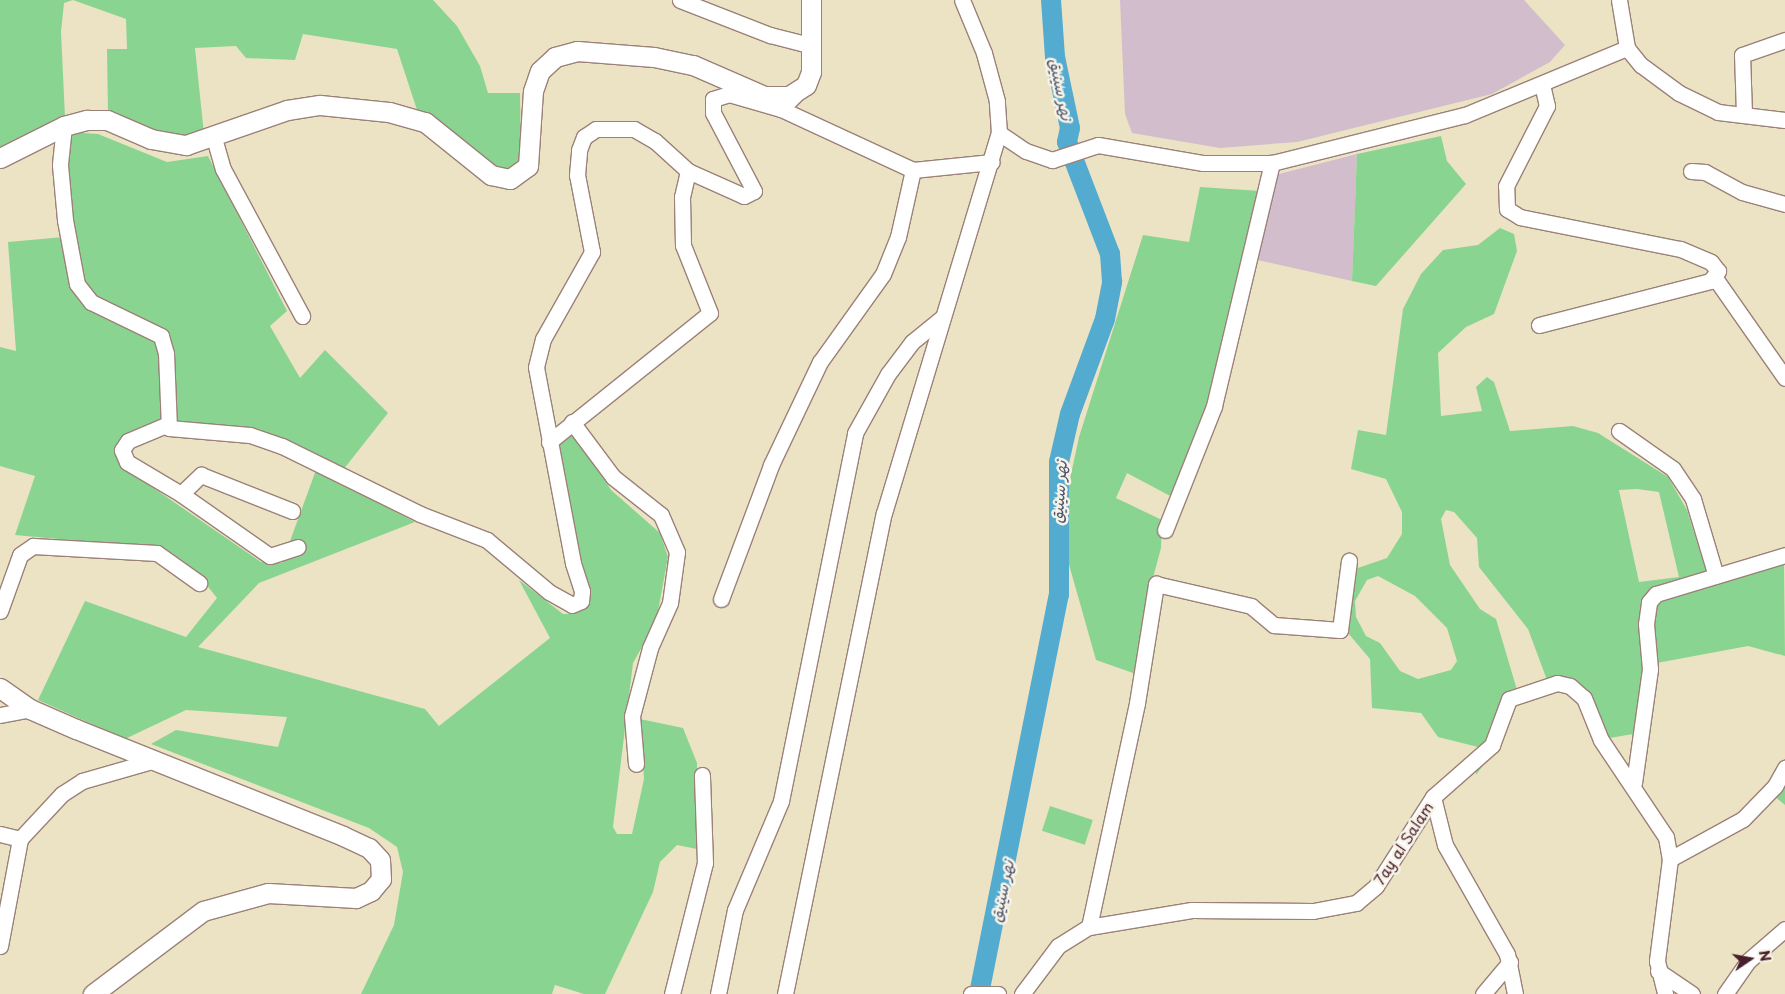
<!DOCTYPE html>
<meta charset="utf-8">
<style>
body{margin:0}
#map{position:relative;width:1785px;height:994px;overflow:hidden;background:#ece3c4;font-family:"Playpen Sans","Playpen Sans Arabic",sans-serif}
div>[style]{position:absolute}
[style*='--x']{left:calc(var(--x)*1px);top:calc(var(--y)*1px);width:calc(var(--w)*1px);rotate:calc(var(--a)*1deg)}
.industrial>*{inset:0;background:#d1bdcc}
.green>*{inset:0;background:#8ad491;transform-origin:0 0}
.river>*{height:20px;margin:-10px;padding:0 10px;transform-origin:10px;border-radius:10px;background:#53abd0}
.roads{filter:drop-shadow(1px 0 #9b8178) drop-shadow(-1px 0 #9b8178) drop-shadow(0 1px #9b8178) drop-shadow(0 -1px #9b8178)}
.minor>*{height:15px;margin:-7.5px;padding:0 7.5px;transform-origin:7.5px;border-radius:7.5px;background:#fff}
.major>*{height:19px;margin:-9.5px;padding:0 9.5px;transform-origin:9.5px;border-radius:9.5px;background:#fff}
span{translate:-50% -50%;white-space:nowrap;text-align:center;line-height:1.15;-webkit-text-stroke:5px #f7f3e8;paint-order:stroke}
.street-label{font-size:15px;color:#4a1f2b}
.water-label{font-size:16px;color:#4e576d;font-style:italic}
.north{position:absolute;left:1725px;top:934px;width:50px;height:50px;-webkit-text-stroke:4px #f7f3e8;paint-order:stroke;rotate:78deg;font-size:14px;font-weight:700;line-height:20px;text-align:center;color:#4a1f2b}
.north::after{content:'';display:block;margin:auto;width:18px;height:22px;background:#4a1f2b;clip-path:polygon(50% 0,100% 100%,50% 72%,0 100%)}
</style>
<div id="map">
<div class="industrial">
<i style="clip-path:polygon(1120px 0,1524px 0,1565px 45px,1550px 62px,1492px 94px,1297px 142px,1220px 148px,1132px 133px,1125px 114px)"></i>
<i style="clip-path:polygon(1357px 154px,1352px 281px,1253px 259px,1271px 176px)"></i>
</div>
<div class="green">
<i style="clip-path:polygon(0 0,433px 0,457px 26px,480px 66px,488px 93px,520px 93px,521px 157px,518px 168px,501px 173px,418px 113px,397px 49px,303px 34px,295px 60px,246px 58px,236px 46px,195px 48px,204px 134px,176px 140px,108px 114px,107px 49px,127px 49px,126px 19px,73px 0,64px 3px,61px 32px,65px 117px,0 148px)"></i>
<i style="clip-path:polygon(68px 132px,98px 134px,167px 162px,208px 156px,287px 311px,270px 326px,300px 378px,325px 350px,388px 413px,343px 470px,259px 429px,142px 426px,117px 442px,123px 467px,261px 562px,282px 563px,316px 470px,415px 522px,259px 583px,198px 647px,425px 709px,439px 726px,550px 638px,519px 580px,563px 614px,574px 614px,587px 601px,589px 592px,555px 444px,574px 433px,611px 490px,660px 533px,668px 557px,656px 622px,633px 663px,613px 827px,617px 834px,632px 834px,644px 779px,640px 719px,683px 728px,697px 763px,697px 849px,677px 845px,660px 862px,653px 892px,605px 994px,584px 994px,555px 985px,552px 994px,361px 994px,394px 925px,403px 872px,397px 847px,369px 828px,151px 744px,176px 730px,278px 747px,287px 717px,186px 710px,125px 739px,38px 700px,85px 601px,186px 637px,217px 598px,194px 569px,166px 549px,15px 535px,35px 476px,0 466px,0 347px,16px 351px,8px 242px,64px 237px)"></i>
<i style="clip-path:polygon(1441px 136px,1447px 161px,1466px 184px,1376px 286px,1352px 281px,1357px 154px)"></i>
<i style="clip-path:polygon(1200px 187px,1261px 191px,1212px 397px,1174px 498px,1127px 473px,1116px 498px,1162px 520px,1161px 548px,1143px 615px,1136px 674px,1096px 660px,1068px 561px,1067px 493px,1079px 437px,1143px 235px,1189px 242px)"></i>
<i style="clip-path:polygon(evenodd,1500px 228px,1514px 234px,1517px 251px,1494px 314px,1466px 327px,1438px 353px,1441px 416px,1482px 411px,1476px 387px,1487px 377px,1494px 382px,1510px 431px,1573px 426px,1598px 433px,1668px 477px,1687px 510px,1710px 583px,1784px 561px,1785px 656px,1748px 646px,1646px 665px,1633px 734px,1604px 739px,1572px 681px,1517px 692px,1499px 743px,1476px 775px,1478px 747px,1438px 737px,1421px 713px,1372px 708px,1370px 659px,1348px 633px,1352px 570px,1387px 558px,1402px 534px,1402px 512px,1386px 479px,1351px 469px,1358px 430px,1386px 435px,1403px 309px,1421px 274px,1443px 250px,1478px 245px,1500px 228px,1637px 489px,1659px 492px,1679px 577px,1639px 582px,1619px 490px,1637px 489px,1500px 228px,1446px 510px,1454px 512px,1477px 538px,1479px 567px,1528px 629px,1547px 680px,1517px 690px,1496px 619px,1480px 609px,1450px 565px,1441px 519px,1446px 510px,1500px 228px,1378px 576px,1415px 596px,1447px 628px,1457px 661px,1451px 670px,1418px 679px,1400px 671px,1380px 643px,1366px 636px,1356px 617px,1355px 601px,1367px 580px,1378px 576px)"></i>
<i style="clip-path:polygon(1785px 759px,1785px 805px,1768px 791px)"></i>
<i style="left:1050px;top:806px;width:45px;height:26px;rotate:18deg"></i>
</div>
<div class="river">
<i style="--x:979;--y:994;--w:407;--a:-78.7"></i>
<i style="--x:1059;--y:595;--w:133;--a:-90"></i>
<i style="--x:1059;--y:462;--w:49;--a:-77.1"></i>
<i style="--x:1070;--y:414;--w:101;--a:-69.8"></i>
<i style="--x:1105;--y:319;--w:38;--a:-79"></i>
<i style="--x:1112;--y:282;--w:28;--a:-94"></i>
<i style="--x:1110;--y:254;--w:120;--a:-111"></i>
<i style="--x:1067;--y:142;--w:14;--a:-78"></i>
<i style="--x:1070;--y:128;--w:73;--a:-101.9"></i>
<i style="--x:1055;--y:57;--w:57;--a:-94"></i>
</div>
<div class="roads">
<div class="minor">
<i style="--x:680;--y:0;--w:97;--a:21.3"></i>
<i style="--x:770;--y:35;--w:44;--a:14.3"></i>
<i style="--x:1619;--y:0;--w:49;--a:80.5"></i>
<i style="--x:1627;--y:48;--w:22;--a:51"></i>
<i style="--x:1641;--y:65;--w:47;--a:36.4"></i>
<i style="--x:1679;--y:93;--w:43;--a:26"></i>
<i style="--x:1718;--y:112;--w:67;--a:6.8"></i>
<i style="--x:781;--y:109;--w:145;--a:24.8"></i>
<i style="--x:913;--y:170;--w:79;--a:-5.8"></i>
<i style="--x:1744;--y:114;--w:59;--a:-91.9"></i>
<i style="--x:1742;--y:55;--w:46;--a:-19.2"></i>
<i style="--x:64;--y:126;--w:39;--a:96"></i>
<i style="--x:60;--y:165;--w:55;--a:84.8"></i>
<i style="--x:65;--y:220;--w:65;--a:79.4"></i>
<i style="--x:77;--y:284;--w:23;--a:52"></i>
<i style="--x:91;--y:302;--w:78;--a:25.9"></i>
<i style="--x:161;--y:336;--w:18;--a:74"></i>
<i style="--x:166;--y:353;--w:75;--a:87.7"></i>
<i style="--x:169;--y:428;--w:81;--a:4.9"></i>
<i style="--x:250;--y:435;--w:34;--a:19"></i>
<i style="--x:282;--y:446;--w:154;--a:26.2"></i>
<i style="--x:420;--y:514;--w:72;--a:21.2"></i>
<i style="--x:487;--y:540;--w:81;--a:40"></i>
<i style="--x:549;--y:592;--w:26;--a:29"></i>
<i style="--x:572;--y:605;--w:10;--a:-24"></i>
<i style="--x:581;--y:601;--w:10;--a:-84"></i>
<i style="--x:582;--y:591;--w:29;--a:-108"></i>
<i style="--x:573;--y:563;--w:199;--a:-100.7"></i>
<i style="--x:536;--y:367;--w:29;--a:-76"></i>
<i style="--x:543;--y:339;--w:100;--a:-60.6"></i>
<i style="--x:592;--y:252;--w:78;--a:-101"></i>
<i style="--x:577;--y:175;--w:25;--a:-85"></i>
<i style="--x:579;--y:150;--w:14;--a:-69"></i>
<i style="--x:584;--y:137;--w:14;--a:-34"></i>
<i style="--x:596;--y:129;--w:38;--a:0"></i>
<i style="--x:634;--y:129;--w:24;--a:30"></i>
<i style="--x:655;--y:141;--w:45;--a:42.3"></i>
<i style="--x:999;--y:133;--w:32;--a:34"></i>
<i style="--x:1026;--y:151;--w:28;--a:19"></i>
<i style="--x:1052;--y:160;--w:48;--a:-18.1"></i>
<i style="--x:1098;--y:145;--w:107;--a:9.7"></i>
<i style="--x:1203;--y:163;--w:69;--a:0"></i>
<i style="--x:1272;--y:163;--w:199;--a:-14"></i>
<i style="--x:1465;--y:115;--w:175;--a:-22.5"></i>
<i style="--x:214;--y:138;--w:32;--a:74"></i>
<i style="--x:223;--y:169;--w:167;--a:61.7"></i>
<i style="--x:1691;--y:171;--w:14;--a:4"></i>
<i style="--x:1705;--y:172;--w:42;--a:28.4"></i>
<i style="--x:1742;--y:192;--w:45;--a:15.6"></i>
<i style="--x:1715;--y:278;--w:122;--a:55"></i>
<i style="--x:1539;--y:325;--w:177;--a:-14.4"></i>
<i style="--x:1710;--y:281;--w:13;--a:-51"></i>
<i style="--x:1718;--y:271;--w:11;--a:-128"></i>
<i style="--x:1711;--y:262;--w:34;--a:-157"></i>
<i style="--x:1680;--y:249;--w:163;--a:-168.7"></i>
<i style="--x:1520;--y:217;--w:15;--a:-148"></i>
<i style="--x:1507;--y:209;--w:23;--a:-92"></i>
<i style="--x:1506;--y:186;--w:90;--a:-62.9"></i>
<i style="--x:1547;--y:106;--w:22;--a:-103"></i>
<i style="--x:572;--y:422;--w:69;--a:53.3"></i>
<i style="--x:613;--y:477;--w:61;--a:38.4"></i>
<i style="--x:661;--y:515;--w:40;--a:66.6"></i>
<i style="--x:677;--y:552;--w:51;--a:97.8"></i>
<i style="--x:670;--y:603;--w:49;--a:114"></i>
<i style="--x:650;--y:648;--w:70;--a:104.8"></i>
<i style="--x:632;--y:716;--w:48;--a:85.2"></i>
<i style="--x:166;--y:425;--w:41;--a:157.2"></i>
<i style="--x:128;--y:441;--w:11;--a:124"></i>
<i style="--x:122;--y:450;--w:13;--a:67"></i>
<i style="--x:127;--y:462;--w:63;--a:30.7"></i>
<i style="--x:181;--y:494;--w:28;--a:-44"></i>
<i style="--x:201;--y:475;--w:98;--a:21.6"></i>
<i style="--x:1619;--y:431;--w:66;--a:35.1"></i>
<i style="--x:1673;--y:469;--w:36;--a:56"></i>
<i style="--x:1693;--y:499;--w:80;--a:73.4"></i>
<i style="--x:549;--y:442;--w:206;--a:-38.7"></i>
<i style="--x:710;--y:313;--w:73;--a:-111.7"></i>
<i style="--x:683;--y:245;--w:48;--a:-91.2"></i>
<i style="--x:682;--y:197;--w:27;--a:-77"></i>
<i style="--x:688;--y:171;--w:61;--a:24.1"></i>
<i style="--x:744;--y:196;--w:11;--a:-27"></i>
<i style="--x:754;--y:191;--w:88;--a:-117.7"></i>
<i style="--x:713;--y:113;--w:14;--a:-90"></i>
<i style="--x:713;--y:99;--w:17;--a:-17"></i>
<i style="--x:729;--y:94;--w:54;--a:16.1"></i>
<i style="--x:781;--y:109;--w:20;--a:-45"></i>
<i style="--x:181;--y:494;--w:108;--a:34.9"></i>
<i style="--x:270;--y:556;--w:29;--a:-18"></i>
<i style="--x:1165;--y:530;--w:133;--a:-68.4"></i>
<i style="--x:1214;--y:406;--w:250;--a:-76.6"></i>
<i style="--x:721;--y:599;--w:143;--a:-69.5"></i>
<i style="--x:771;--y:465;--w:114;--a:-64.6"></i>
<i style="--x:820;--y:362;--w:108;--a:-54.4"></i>
<i style="--x:883;--y:274;--w:40;--a:-68"></i>
<i style="--x:898;--y:237;--w:69;--a:-77.4"></i>
<i style="--x:0;--y:611;--w:59;--a:-70.3"></i>
<i style="--x:20;--y:555;--w:16;--a:-35"></i>
<i style="--x:33;--y:546;--w:124;--a:3.2"></i>
<i style="--x:157;--y:553;--w:52;--a:35.5"></i>
<i style="--x:0;--y:715;--w:31;--a:-11"></i>
<i style="--x:1634;--y:783;--w:115;--a:-82"></i>
<i style="--x:1650;--y:669;--w:45;--a:-95.1"></i>
<i style="--x:1646;--y:624;--w:22;--a:-82"></i>
<i style="--x:1649;--y:602;--w:11;--a:-49"></i>
<i style="--x:1656;--y:594;--w:135;--a:-16.8"></i>
<i style="--x:1433;--y:797;--w:49;--a:76"></i>
<i style="--x:1445;--y:845;--w:125;--a:60.4"></i>
<i style="--x:1507;--y:954;--w:41;--a:78.7"></i>
<i style="--x:0;--y:834;--w:21;--a:14"></i>
<i style="--x:1670;--y:859;--w:83;--a:-28.7"></i>
<i style="--x:1743;--y:819;--w:46;--a:-45.9"></i>
<i style="--x:1775;--y:786;--w:21;--a:-61"></i>
<i style="--x:1089;--y:927;--w:229;--a:-77.9"></i>
<i style="--x:1137;--y:703;--w:121;--a:-80.9"></i>
<i style="--x:1156;--y:584;--w:98;--a:13"></i>
<i style="--x:1251;--y:606;--w:30;--a:40"></i>
<i style="--x:1274;--y:625;--w:66;--a:4.3"></i>
<i style="--x:1340;--y:630;--w:70;--a:-82.6"></i>
<i style="--x:0;--y:946;--w:109;--a:-79.4"></i>
<i style="--x:20;--y:839;--w:62;--a:-47"></i>
<i style="--x:62;--y:794;--w:24;--a:-33"></i>
<i style="--x:82;--y:781;--w:76;--a:-16"></i>
<i style="--x:1658;--y:971;--w:41;--a:34.1"></i>
<i style="--x:672;--y:994;--w:135;--a:-75.9"></i>
<i style="--x:705;--y:863;--w:88;--a:-92"></i>
<i style="--x:718;--y:994;--w:86;--a:-78.6"></i>
<i style="--x:735;--y:910;--w:118;--a:-67.1"></i>
<i style="--x:781;--y:801;--w:375;--a:-78.6"></i>
<i style="--x:855;--y:433;--w:68;--a:-60.8"></i>
<i style="--x:888;--y:374;--w:40;--a:-53"></i>
<i style="--x:912;--y:342;--w:38;--a:-39"></i>
<i style="--x:785;--y:994;--w:491;--a:-78.4"></i>
<i style="--x:884;--y:513;--w:397;--a:-73.2"></i>
<i style="--x:999;--y:133;--w:32;--a:-94"></i>
<i style="--x:997;--y:101;--w:50;--a:-105.2"></i>
<i style="--x:984;--y:53;--w:57;--a:-112.5"></i>
<i style="--x:971;--y:994;--w:27;--a:0"></i>
<i style="--x:1022;--y:994;--w:60;--a:-53.1"></i>
<i style="--x:1058;--y:946;--w:36;--a:-32"></i>
<i style="--x:1089;--y:927;--w:104;--a:-9.4"></i>
<i style="--x:1192;--y:910;--w:121;--a:0.5"></i>
<i style="--x:1313;--y:911;--w:44;--a:-10.5"></i>
<i style="--x:1356;--y:903;--w:26;--a:-40"></i>
<i style="--x:1376;--y:886;--w:106;--a:-57.4"></i>
<i style="--x:1433;--y:797;--w:79;--a:-41.4"></i>
<i style="--x:1492;--y:745;--w:49;--a:-69.7"></i>
<i style="--x:1509;--y:699;--w:51;--a:-18.4"></i>
<i style="--x:1557;--y:683;--w:13;--a:13"></i>
<i style="--x:1570;--y:686;--w:18;--a:41"></i>
<i style="--x:1584;--y:698;--w:45;--a:68"></i>
<i style="--x:1601;--y:740;--w:117;--a:56.2"></i>
<i style="--x:1666;--y:837;--w:22;--a:80"></i>
<i style="--x:1670;--y:859;--w:103;--a:97.3"></i>
<i style="--x:1657;--y:961;--w:34;--a:76"></i>
<i style="--x:1483;--y:994;--w:42;--a:-49.8"></i>
<i style="--x:1725;--y:994;--w:40;--a:-55.1"></i>
<i style="--x:1748;--y:961;--w:49;--a:-40.9"></i>
</div>
<div class="major">
<i style="--x:0;--y:158;--w:72;--a:-26.6"></i>
<i style="--x:64;--y:126;--w:24;--a:-15"></i>
<i style="--x:87;--y:120;--w:20;--a:0"></i>
<i style="--x:107;--y:120;--w:48;--a:23.4"></i>
<i style="--x:151;--y:139;--w:36;--a:10"></i>
<i style="--x:186;--y:145;--w:107;--a:-19.1"></i>
<i style="--x:287;--y:110;--w:33;--a:-9"></i>
<i style="--x:320;--y:105;--w:69;--a:5.8"></i>
<i style="--x:389;--y:112;--w:37;--a:16"></i>
<i style="--x:425;--y:122;--w:85;--a:38.8"></i>
<i style="--x:491;--y:175;--w:19;--a:12"></i>
<i style="--x:510;--y:179;--w:22;--a:-36"></i>
<i style="--x:528;--y:166;--w:75;--a:-86.2"></i>
<i style="--x:533;--y:91;--w:21;--a:-71"></i>
<i style="--x:540;--y:71;--w:21;--a:-43"></i>
<i style="--x:555;--y:57;--w:23;--a:-15"></i>
<i style="--x:577;--y:51;--w:77;--a:4.5"></i>
<i style="--x:654;--y:57;--w:40;--a:12"></i>
<i style="--x:693;--y:65;--w:77;--a:23.6"></i>
<i style="--x:764;--y:96;--w:25;--a:0"></i>
<i style="--x:789;--y:96;--w:20;--a:-33"></i>
<i style="--x:806;--y:85;--w:14;--a:-69"></i>
<i style="--x:811;--y:72;--w:72;--a:-90"></i>
<i style="--x:0;--y:688;--w:37;--a:35"></i>
<i style="--x:30;--y:709;--w:50;--a:23.5"></i>
<i style="--x:76;--y:729;--w:288;--a:21.8"></i>
<i style="--x:343;--y:836;--w:29;--a:25"></i>
<i style="--x:369;--y:848;--w:16;--a:47"></i>
<i style="--x:380;--y:860;--w:19;--a:87"></i>
<i style="--x:381;--y:879;--w:16;--a:130"></i>
<i style="--x:371;--y:891;--w:17;--a:155"></i>
<i style="--x:356;--y:898;--w:88;--a:-176.7"></i>
<i style="--x:268;--y:893;--w:67;--a:164.5"></i>
<i style="--x:203;--y:911;--w:138;--a:143"></i>
</div>
</div>
<div class="street-label">
<span style="left:1403px;top:843px;rotate:-57deg">7ay al Salam</span>
</div>
<div class="water-label">
<span style="left:1062px;top:89px;rotate:79deg">نهر سينيق</span>
<span style="left:1058px;top:492px;rotate:-86deg">نهر سينيق</span>
<span style="left:1001px;top:891px;rotate:-78deg">نهر سينيق</span>
</div>
<div class="north">N</div>
</div>
